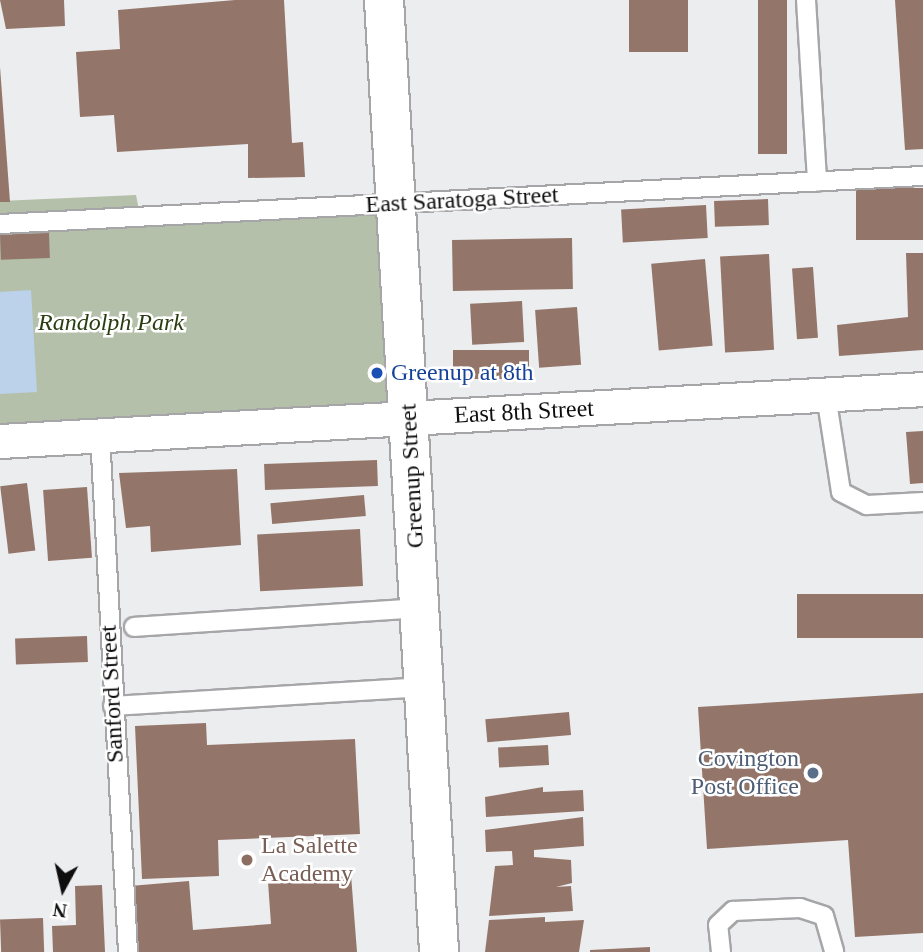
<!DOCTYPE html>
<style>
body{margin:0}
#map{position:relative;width:923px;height:952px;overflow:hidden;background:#ecedef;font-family:Georgia,serif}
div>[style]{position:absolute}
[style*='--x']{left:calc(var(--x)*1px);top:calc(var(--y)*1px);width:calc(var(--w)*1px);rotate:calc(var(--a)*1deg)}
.green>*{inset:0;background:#b5c0aa}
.water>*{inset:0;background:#bcd1ea}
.building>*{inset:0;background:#93756a;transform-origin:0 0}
.roads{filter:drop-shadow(2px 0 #a6a6a9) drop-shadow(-2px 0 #a6a6a9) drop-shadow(0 2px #a6a6a9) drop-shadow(0 -2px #a6a6a9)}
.lane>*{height:18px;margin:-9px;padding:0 9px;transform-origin:9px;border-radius:9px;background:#fff}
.street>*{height:33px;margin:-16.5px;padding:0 16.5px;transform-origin:16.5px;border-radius:16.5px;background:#fff}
.secondary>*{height:38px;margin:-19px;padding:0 19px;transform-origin:19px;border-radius:19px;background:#fff}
.dots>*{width:19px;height:19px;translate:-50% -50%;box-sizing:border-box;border:4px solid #fff;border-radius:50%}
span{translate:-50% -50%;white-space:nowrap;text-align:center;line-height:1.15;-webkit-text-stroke:5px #fff;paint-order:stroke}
.street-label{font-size:24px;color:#0e0e0f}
.park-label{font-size:24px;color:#293d11;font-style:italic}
.transit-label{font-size:24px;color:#164399}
.left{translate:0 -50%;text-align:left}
.service-label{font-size:24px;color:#4e5e75}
.right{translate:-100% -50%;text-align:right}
.education-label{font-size:24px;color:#785e54}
.north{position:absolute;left:28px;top:854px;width:70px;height:70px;-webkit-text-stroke:5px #fff;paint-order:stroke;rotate:188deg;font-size:19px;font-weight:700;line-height:28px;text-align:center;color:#0e0e0f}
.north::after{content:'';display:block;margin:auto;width:24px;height:32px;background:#0e0e0f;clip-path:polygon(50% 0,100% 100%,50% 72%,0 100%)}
</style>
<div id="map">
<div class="green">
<i style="clip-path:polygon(136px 195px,140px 215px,396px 204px,409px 418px,0 441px,0 201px)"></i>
</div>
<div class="water">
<i style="clip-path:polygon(31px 290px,37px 392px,0 394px,0 292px)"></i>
</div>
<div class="building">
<i style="clip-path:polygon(0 0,64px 0,65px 26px,6px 29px)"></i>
<i style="clip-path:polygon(235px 0,284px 0,292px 143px,303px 142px,305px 177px,248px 178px,248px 144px,117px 152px,114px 115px,80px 117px,76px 52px,120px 49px,118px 10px)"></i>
<i style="left:629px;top:0;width:59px;height:52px"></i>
<i style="left:758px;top:0;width:29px;height:154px"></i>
<i style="clip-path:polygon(895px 0,923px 0,923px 149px,905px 150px)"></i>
<i style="clip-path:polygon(0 67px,10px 202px,0 202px)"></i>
<i style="left:923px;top:188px;width:52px;height:67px;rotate:90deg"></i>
<i style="left:768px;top:199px;width:26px;height:54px;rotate:88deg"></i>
<i style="left:706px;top:205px;width:33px;height:85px;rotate:87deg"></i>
<i style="left:49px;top:233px;width:25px;height:49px;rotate:88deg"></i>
<i style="left:572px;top:238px;width:51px;height:120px;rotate:89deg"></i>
<i style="clip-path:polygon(906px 253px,923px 253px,923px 350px,839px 356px,837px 325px,908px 317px)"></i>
<i style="left:769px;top:254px;width:96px;height:49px;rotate:87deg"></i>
<i style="left:705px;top:259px;width:87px;height:54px;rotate:85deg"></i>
<i style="left:813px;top:267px;width:71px;height:21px;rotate:86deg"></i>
<i style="left:522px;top:301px;width:41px;height:52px;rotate:87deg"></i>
<i style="left:577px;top:307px;width:58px;height:42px;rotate:86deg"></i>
<i style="left:453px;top:350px;width:76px;height:29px"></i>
<i style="clip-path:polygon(923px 431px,923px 483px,910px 484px,906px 432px)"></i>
<i style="left:377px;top:460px;width:26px;height:113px;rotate:88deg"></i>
<i style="clip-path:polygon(237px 469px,241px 545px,151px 552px,150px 526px,126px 528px,119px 473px)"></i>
<i style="left:27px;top:483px;width:68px;height:27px;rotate:83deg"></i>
<i style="left:87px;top:487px;width:71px;height:44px;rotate:86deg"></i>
<i style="left:364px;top:495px;width:21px;height:94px;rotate:85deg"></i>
<i style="left:360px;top:529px;width:57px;height:103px;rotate:87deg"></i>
<i style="left:923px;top:594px;width:44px;height:126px;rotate:90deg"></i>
<i style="left:87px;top:636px;width:26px;height:72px;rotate:88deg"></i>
<i style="clip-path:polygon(923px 693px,923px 933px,855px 937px,848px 840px,707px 849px,698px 707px)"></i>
<i style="left:569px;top:712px;width:23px;height:84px;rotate:85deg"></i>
<i style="clip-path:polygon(206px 723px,207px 745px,355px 739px,360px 834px,218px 840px,219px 876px,142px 879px,135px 726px)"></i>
<i style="left:548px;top:745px;width:20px;height:50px;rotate:87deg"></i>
<i style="clip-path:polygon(543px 787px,543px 792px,583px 790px,584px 811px,486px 817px,485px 797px)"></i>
<i style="clip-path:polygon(583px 817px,584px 846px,534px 850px,534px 857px,571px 860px,572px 883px,556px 887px,571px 886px,573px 911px,489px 916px,495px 866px,513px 865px,512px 851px,486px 852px,485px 830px)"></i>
<i style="clip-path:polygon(351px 875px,357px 952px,136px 952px,130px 886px,189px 881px,193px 930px,271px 924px,268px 882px)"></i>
<i style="clip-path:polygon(102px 885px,105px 952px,53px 952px,52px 926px,76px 925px,75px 886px)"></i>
<i style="clip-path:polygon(545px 917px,545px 922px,584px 920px,579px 952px,485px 952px,489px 920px)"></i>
<i style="left:43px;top:918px;width:34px;height:43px;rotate:88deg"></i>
<i style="clip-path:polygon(650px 947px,650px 952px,590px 952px,590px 950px)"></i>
</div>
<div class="roads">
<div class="lane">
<i style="--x:806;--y:0;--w:182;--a:86.5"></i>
<i style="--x:0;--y:224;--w:924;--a:-2.98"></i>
<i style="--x:826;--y:395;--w:98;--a:81.2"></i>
<i style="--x:841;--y:492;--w:29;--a:27"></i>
<i style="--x:867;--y:505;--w:56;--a:-3.1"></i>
<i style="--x:100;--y:435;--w:518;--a:86.9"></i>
<i style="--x:134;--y:627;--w:286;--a:-3.8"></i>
<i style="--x:113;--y:706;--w:312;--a:-3.5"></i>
<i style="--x:721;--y:952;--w:27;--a:-96"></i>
<i style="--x:718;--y:925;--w:21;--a:-43"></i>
<i style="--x:733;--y:911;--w:67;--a:-2.6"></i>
<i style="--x:800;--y:908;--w:25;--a:18"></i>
<i style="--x:824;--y:916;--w:37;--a:74"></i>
</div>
<div class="street">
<i style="--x:0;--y:441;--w:924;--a:-3.22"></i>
</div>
<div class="secondary">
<i style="--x:384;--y:0;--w:954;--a:86.69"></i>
</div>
</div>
<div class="dots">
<i style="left:377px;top:373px;background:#1a4fb4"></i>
<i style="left:813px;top:773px;background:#5c6f8a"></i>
<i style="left:247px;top:860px;background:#8d6e63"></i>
</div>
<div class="street-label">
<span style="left:462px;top:200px;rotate:-3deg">East Saratoga Street</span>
<span style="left:524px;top:412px;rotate:-3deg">East 8th Street</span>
<span style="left:412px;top:476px;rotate:-93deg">Greenup Street</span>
<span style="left:112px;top:694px;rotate:-93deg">Sanford Street</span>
</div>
<div class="park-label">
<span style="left:111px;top:323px">Randolph Park</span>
</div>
<div class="transit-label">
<span class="left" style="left:391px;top:373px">Greenup at 8th</span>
</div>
<div class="service-label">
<span class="right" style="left:799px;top:773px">Covington<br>Post Office</span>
</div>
<div class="education-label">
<span class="left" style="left:261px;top:860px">La Salette<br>Academy</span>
</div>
<div class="north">N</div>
</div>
